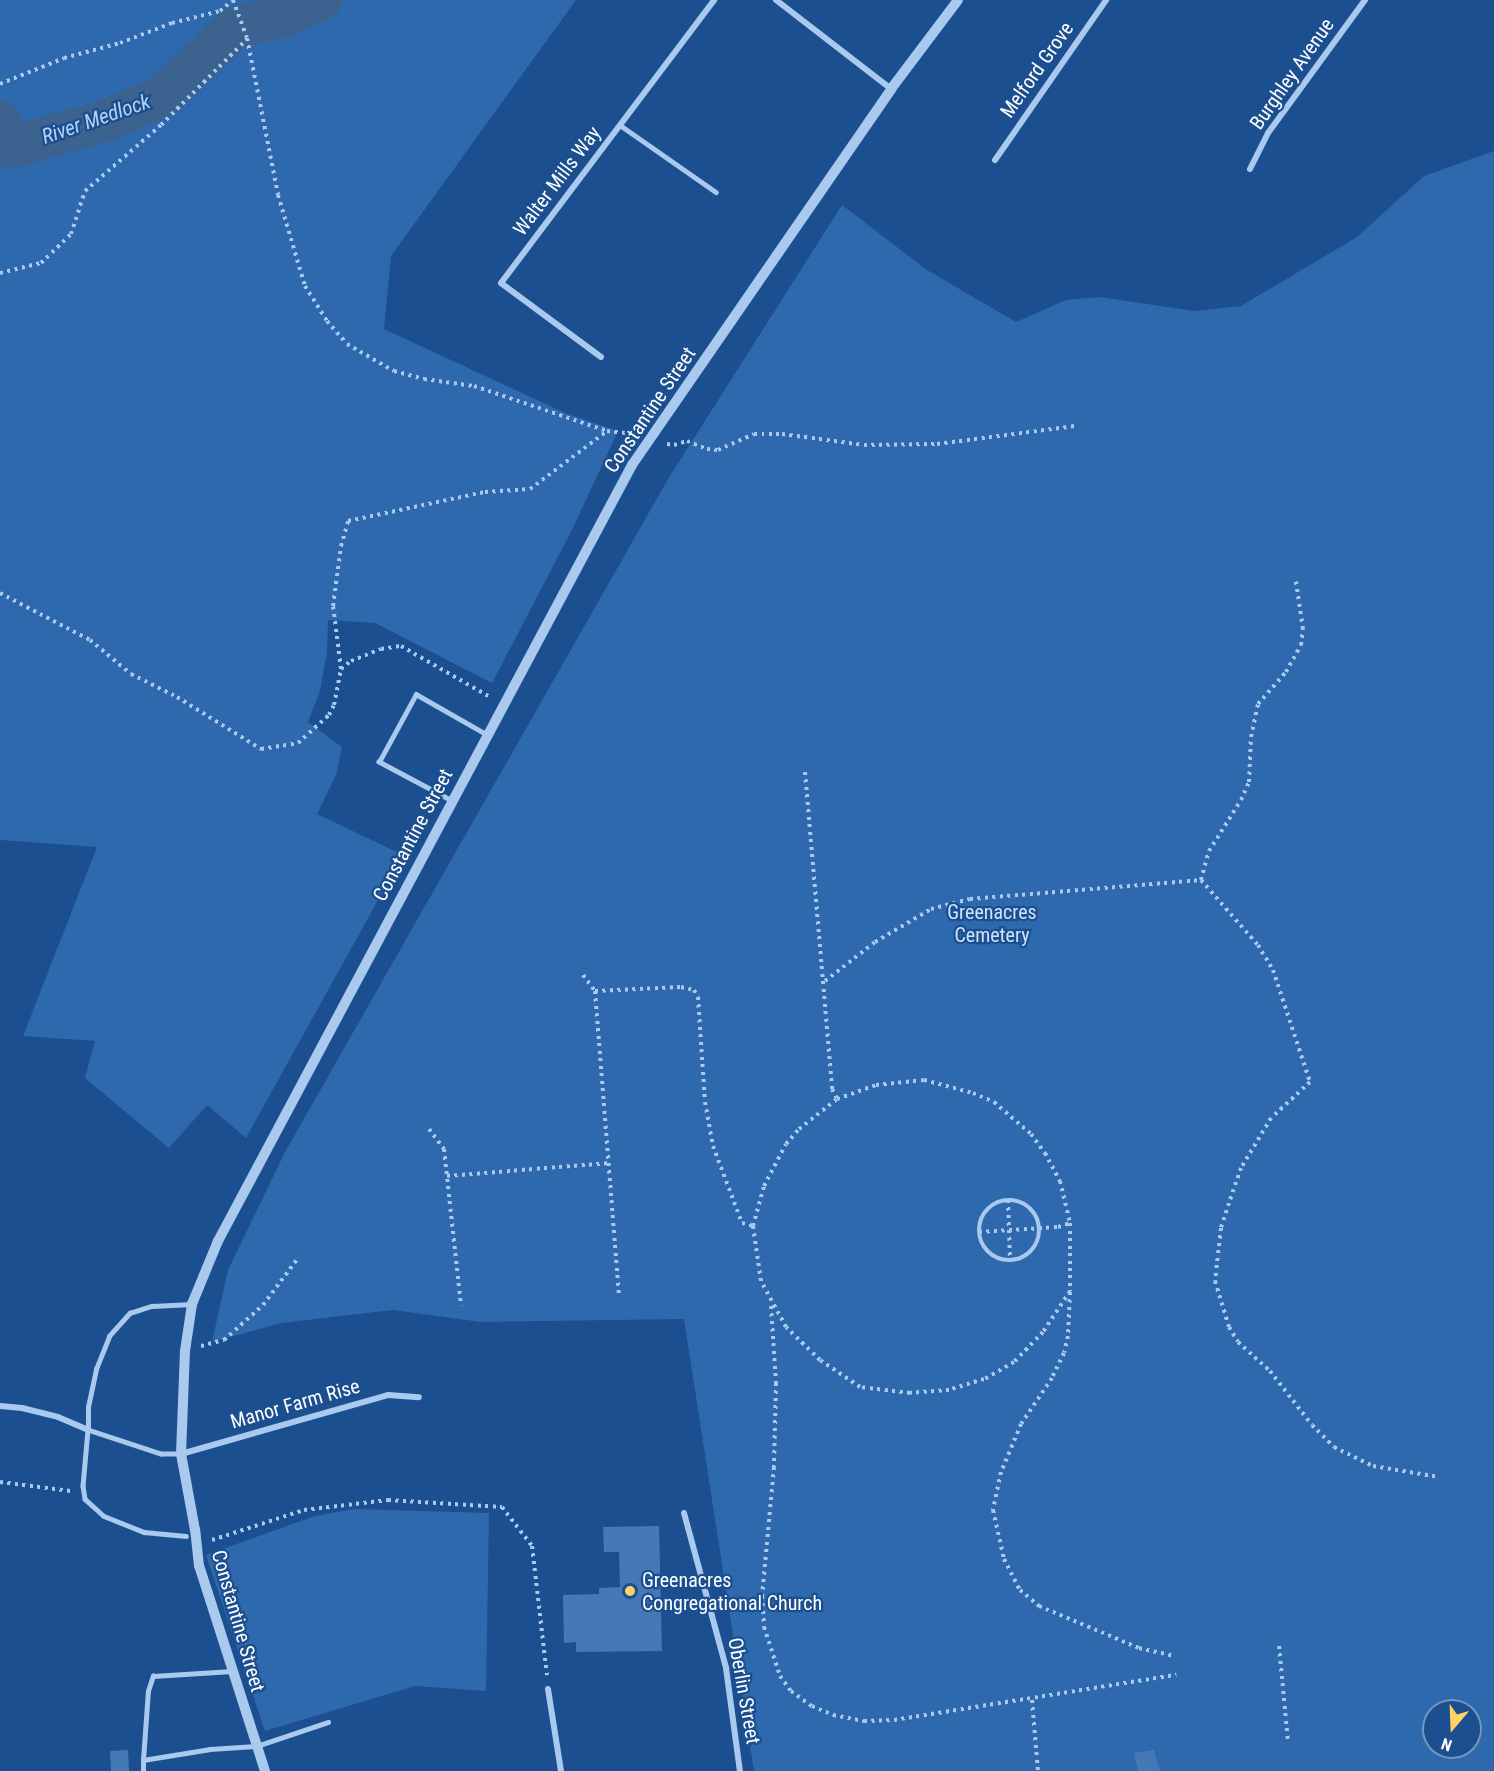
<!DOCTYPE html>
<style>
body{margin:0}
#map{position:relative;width:1494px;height:1771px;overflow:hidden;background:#1b4f8f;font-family:"Roboto Condensed",sans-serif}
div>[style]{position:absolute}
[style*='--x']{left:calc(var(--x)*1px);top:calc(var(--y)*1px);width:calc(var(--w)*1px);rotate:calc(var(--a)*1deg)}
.green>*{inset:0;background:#2e69ad}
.river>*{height:42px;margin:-21px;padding:0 21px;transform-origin:21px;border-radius:21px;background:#3c6290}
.building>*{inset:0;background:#4478b7;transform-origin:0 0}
.path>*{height:4px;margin-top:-2px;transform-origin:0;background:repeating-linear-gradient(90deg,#a9c9ee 0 3px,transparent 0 7.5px)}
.path>.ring{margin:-2px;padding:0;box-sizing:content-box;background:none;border:4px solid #a9c9ee;border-radius:50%}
.service>*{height:4.5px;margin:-2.25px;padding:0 2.25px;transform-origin:2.25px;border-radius:2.25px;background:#a9c9ee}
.minor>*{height:6px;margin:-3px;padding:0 3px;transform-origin:3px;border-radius:3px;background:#a9c9ee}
.tertiary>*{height:10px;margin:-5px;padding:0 5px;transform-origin:5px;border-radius:5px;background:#a9c9ee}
.dots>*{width:16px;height:16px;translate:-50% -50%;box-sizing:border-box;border:3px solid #1b4f8f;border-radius:50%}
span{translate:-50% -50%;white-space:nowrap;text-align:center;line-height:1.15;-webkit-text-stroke:4.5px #1b4f8f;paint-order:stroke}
.street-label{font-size:20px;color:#fff}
.park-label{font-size:20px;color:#cfe3fa}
.poi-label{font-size:20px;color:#fff}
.left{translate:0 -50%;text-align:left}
.water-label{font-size:21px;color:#b5d3f5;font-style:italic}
.north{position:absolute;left:1422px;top:1699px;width:60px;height:60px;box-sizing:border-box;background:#1b4f8f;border:2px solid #7695bc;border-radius:50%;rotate:199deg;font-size:16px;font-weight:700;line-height:24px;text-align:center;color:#fff}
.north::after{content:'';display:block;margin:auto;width:21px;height:27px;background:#ffd166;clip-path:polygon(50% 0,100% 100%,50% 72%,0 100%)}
</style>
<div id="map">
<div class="green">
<i style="clip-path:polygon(0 0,576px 0,391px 256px,384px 329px,565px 413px,618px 431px,572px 530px,492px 683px,375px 623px,328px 620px,327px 652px,320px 691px,308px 722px,342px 747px,336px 775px,317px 814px,403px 855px,246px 1138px,207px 1105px,169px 1148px,85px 1078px,95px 1041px,23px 1036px,97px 847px,0 840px)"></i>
<i style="clip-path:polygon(evenodd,1494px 151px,1494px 1771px,754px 1771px,684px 1319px,481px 1322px,393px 1310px,281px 1323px,212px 1342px,228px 1270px,285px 1152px,668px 479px,842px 205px,927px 270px,1016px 322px,1066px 300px,1099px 297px,1195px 311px,1241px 306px,1357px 237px,1424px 176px,1494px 151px,1434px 1711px,1470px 1711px,1470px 1747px,1434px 1747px,1434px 1711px)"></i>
<i style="clip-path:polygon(354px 1509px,489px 1513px,486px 1691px,415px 1686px,265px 1731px,206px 1555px,315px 1516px)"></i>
</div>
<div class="river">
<i style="--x:0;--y:122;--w:28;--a:63"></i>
<i style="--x:13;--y:147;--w:99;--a:-15.9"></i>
<i style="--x:108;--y:120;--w:62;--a:-23.7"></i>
<i style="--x:165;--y:95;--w:96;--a:-44.2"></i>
<i style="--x:234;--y:28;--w:51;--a:-13.5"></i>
<i style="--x:284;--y:16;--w:40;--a:-23.4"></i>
</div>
<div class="building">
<i style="clip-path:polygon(659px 1526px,662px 1651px,576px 1652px,576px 1642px,564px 1643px,563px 1595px,599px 1594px,599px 1588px,620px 1587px,619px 1552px,604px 1552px,603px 1527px)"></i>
<i style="left:128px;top:1750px;width:21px;height:18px;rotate:87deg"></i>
<i style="clip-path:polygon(1154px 1750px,1160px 1771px,1138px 1771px,1134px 1753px)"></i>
</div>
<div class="path">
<i style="--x:0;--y:84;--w:69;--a:-22.1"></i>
<i style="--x:64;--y:58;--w:58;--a:-15"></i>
<i style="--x:120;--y:43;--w:56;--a:-21"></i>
<i style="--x:172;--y:23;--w:49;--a:-14"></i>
<i style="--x:220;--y:11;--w:17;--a:-40"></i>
<i style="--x:233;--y:0;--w:40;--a:69.8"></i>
<i style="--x:247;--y:38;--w:160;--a:78.8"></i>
<i style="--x:278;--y:195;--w:95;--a:73.5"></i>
<i style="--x:305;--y:286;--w:41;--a:57.8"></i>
<i style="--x:327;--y:321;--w:30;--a:49"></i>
<i style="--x:347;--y:344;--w:54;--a:29.9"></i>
<i style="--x:394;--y:371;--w:31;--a:15"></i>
<i style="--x:424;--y:379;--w:50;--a:8"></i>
<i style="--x:474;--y:386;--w:140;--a:18.7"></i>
<i style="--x:0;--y:273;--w:42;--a:-13.7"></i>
<i style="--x:41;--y:263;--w:42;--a:-44"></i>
<i style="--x:71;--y:234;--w:45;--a:-72"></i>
<i style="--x:85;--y:191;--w:101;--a:-41"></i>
<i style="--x:161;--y:125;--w:122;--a:-45"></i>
<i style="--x:667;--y:444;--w:7;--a:8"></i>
<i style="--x:674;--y:445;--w:14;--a:-17"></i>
<i style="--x:687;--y:441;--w:22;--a:22"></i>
<i style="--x:707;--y:449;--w:11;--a:5"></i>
<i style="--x:718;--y:450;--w:39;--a:-24"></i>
<i style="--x:754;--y:434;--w:28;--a:0"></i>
<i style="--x:782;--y:434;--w:83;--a:7.6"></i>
<i style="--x:864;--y:445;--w:73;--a:-0.8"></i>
<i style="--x:937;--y:444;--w:139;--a:-7.4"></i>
<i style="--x:0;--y:593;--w:102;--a:27.6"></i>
<i style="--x:90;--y:640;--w:53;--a:39.7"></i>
<i style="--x:131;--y:674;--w:51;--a:26.6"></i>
<i style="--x:177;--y:697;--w:99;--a:31.8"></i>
<i style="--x:261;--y:749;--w:37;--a:-9"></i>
<i style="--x:298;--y:743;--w:42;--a:-42.1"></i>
<i style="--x:329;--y:715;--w:11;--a:-63"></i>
<i style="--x:334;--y:705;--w:37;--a:-79"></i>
<i style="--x:341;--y:669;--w:13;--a:-39"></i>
<i style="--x:351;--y:661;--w:32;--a:-22"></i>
<i style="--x:381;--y:649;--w:20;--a:-9"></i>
<i style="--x:401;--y:646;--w:103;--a:29.8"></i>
<i style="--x:341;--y:669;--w:64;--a:-97.2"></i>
<i style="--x:333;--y:606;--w:61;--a:-82.4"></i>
<i style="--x:341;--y:546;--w:26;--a:-74"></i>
<i style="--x:348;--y:521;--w:140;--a:-12"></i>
<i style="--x:485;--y:492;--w:45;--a:-3.8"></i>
<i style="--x:530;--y:489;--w:96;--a:-37"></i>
<i style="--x:607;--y:431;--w:28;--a:6"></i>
<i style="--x:805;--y:772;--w:318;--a:85.1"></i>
<i style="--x:832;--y:1089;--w:11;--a:63"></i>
<i style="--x:1201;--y:880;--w:86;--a:48.8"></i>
<i style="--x:1258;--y:945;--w:29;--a:59"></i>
<i style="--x:1273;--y:970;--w:118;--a:71.7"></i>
<i style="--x:1310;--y:1082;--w:53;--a:137.3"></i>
<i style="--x:1271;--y:1118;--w:58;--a:121"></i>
<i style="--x:1241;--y:1168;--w:37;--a:109"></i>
<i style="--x:1229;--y:1203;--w:26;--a:108"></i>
<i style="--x:1221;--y:1228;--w:53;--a:96.5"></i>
<i style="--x:1215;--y:1281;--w:48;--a:73.1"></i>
<i style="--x:1229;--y:1327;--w:17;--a:59"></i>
<i style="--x:1238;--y:1342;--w:43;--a:42.2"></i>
<i style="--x:1270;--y:1371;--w:68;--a:52.1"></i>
<i style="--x:1312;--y:1425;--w:31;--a:45"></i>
<i style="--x:1334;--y:1447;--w:43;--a:26"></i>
<i style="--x:1373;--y:1466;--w:67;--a:9.5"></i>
<i style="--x:1201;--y:880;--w:30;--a:-75"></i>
<i style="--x:1209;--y:851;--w:60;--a:-57.9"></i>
<i style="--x:1241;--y:800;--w:20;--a:-66"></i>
<i style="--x:1249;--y:782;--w:45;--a:-87.5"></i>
<i style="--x:1251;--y:737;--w:34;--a:-78"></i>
<i style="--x:1258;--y:704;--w:43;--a:-48.8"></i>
<i style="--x:1286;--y:672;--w:31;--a:-61"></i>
<i style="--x:1301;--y:645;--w:16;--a:-83"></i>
<i style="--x:1303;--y:629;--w:48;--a:-98.5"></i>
<i style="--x:583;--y:975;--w:20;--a:53"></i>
<i style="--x:595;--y:991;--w:305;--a:85.5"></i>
<i style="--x:825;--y:981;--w:63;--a:-38"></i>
<i style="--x:875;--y:942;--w:65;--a:-30.5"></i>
<i style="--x:931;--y:909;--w:40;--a:-14.4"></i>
<i style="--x:970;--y:899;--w:232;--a:-4.7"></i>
<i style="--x:595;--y:991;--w:86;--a:-2.7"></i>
<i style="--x:681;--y:987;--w:13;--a:13"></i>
<i style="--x:694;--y:990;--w:8;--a:60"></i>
<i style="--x:698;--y:997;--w:105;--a:86.2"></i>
<i style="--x:705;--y:1102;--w:45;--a:79.7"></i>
<i style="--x:713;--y:1146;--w:82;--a:69.4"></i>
<i style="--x:742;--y:1223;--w:11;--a:15"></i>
<i style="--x:753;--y:1226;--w:41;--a:-74.6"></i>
<i style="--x:764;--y:1186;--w:47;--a:-62.4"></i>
<i style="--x:786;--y:1144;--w:20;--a:-49"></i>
<i style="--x:799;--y:1129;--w:48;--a:-38.3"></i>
<i style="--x:837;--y:1099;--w:41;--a:-19.7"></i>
<i style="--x:876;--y:1085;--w:48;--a:-5.9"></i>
<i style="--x:924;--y:1080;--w:51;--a:14.9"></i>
<i style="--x:973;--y:1093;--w:23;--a:23"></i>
<i style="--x:994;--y:1102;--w:49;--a:40.9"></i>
<i style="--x:1031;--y:1134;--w:24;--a:54"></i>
<i style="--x:1045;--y:1153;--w:32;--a:62"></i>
<i style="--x:1060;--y:1181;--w:43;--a:76.6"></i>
<i style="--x:1070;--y:1223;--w:68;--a:90"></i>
<i style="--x:1070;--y:1291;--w:49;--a:123.4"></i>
<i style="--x:1043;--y:1332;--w:42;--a:134"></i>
<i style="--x:1014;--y:1362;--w:34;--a:150"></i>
<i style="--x:984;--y:1379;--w:37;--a:163"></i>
<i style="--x:949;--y:1390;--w:39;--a:176"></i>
<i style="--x:910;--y:1393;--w:50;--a:-173.2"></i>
<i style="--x:860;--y:1387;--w:48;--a:-146"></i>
<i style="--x:820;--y:1360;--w:47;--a:-135.9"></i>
<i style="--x:786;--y:1327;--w:52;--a:-118.5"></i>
<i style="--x:761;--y:1281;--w:56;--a:-98.3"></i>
<i style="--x:429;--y:1129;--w:25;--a:53"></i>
<i style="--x:444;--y:1149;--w:158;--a:83.8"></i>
<i style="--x:447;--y:1176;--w:163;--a:-4.6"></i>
<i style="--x:1008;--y:1200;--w:60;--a:88.1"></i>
<i class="ring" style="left:979px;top:1200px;width:56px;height:56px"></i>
<i style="--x:979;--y:1232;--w:79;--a:-3.6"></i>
<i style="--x:1058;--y:1227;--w:13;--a:-18"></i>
<i style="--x:1070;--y:1292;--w:44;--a:92.6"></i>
<i style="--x:1068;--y:1336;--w:17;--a:103"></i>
<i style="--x:1064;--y:1353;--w:28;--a:116"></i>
<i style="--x:1052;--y:1378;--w:55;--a:124"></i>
<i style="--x:1021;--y:1424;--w:52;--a:112.6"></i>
<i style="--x:1001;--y:1472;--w:39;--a:102"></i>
<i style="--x:993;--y:1510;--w:50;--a:77.3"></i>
<i style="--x:1004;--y:1559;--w:35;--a:63"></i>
<i style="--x:1020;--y:1590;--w:25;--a:40"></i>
<i style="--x:1039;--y:1606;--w:108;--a:22.8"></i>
<i style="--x:1139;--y:1648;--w:37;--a:13"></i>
<i style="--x:771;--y:1306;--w:77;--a:86.3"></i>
<i style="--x:776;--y:1383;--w:84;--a:91.4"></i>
<i style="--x:774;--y:1467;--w:130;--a:95.3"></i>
<i style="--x:762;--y:1596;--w:31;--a:86"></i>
<i style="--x:764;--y:1627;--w:52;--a:71.9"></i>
<i style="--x:780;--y:1676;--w:19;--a:54"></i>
<i style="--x:791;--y:1691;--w:26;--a:36"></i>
<i style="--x:812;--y:1706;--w:23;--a:23"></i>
<i style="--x:833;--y:1715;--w:32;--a:11"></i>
<i style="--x:864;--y:1721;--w:30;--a:-2"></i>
<i style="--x:894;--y:1720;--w:286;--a:-9.1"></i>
<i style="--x:201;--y:1346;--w:24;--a:-15"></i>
<i style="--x:224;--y:1340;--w:52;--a:-41.9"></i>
<i style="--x:263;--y:1305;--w:59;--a:-53.3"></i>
<i style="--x:0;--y:1482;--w:71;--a:7.3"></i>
<i style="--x:212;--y:1540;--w:97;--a:-18.1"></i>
<i style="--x:304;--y:1510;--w:85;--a:-6.8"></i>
<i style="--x:388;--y:1500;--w:114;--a:3.5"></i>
<i style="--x:502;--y:1507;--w:49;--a:52.4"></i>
<i style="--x:532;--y:1546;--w:130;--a:83.4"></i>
<i style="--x:1279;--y:1646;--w:96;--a:84.6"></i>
<i style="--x:1032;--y:1700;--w:71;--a:85.2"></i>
</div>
<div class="service">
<i style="--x:620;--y:125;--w:117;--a:34.9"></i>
<i style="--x:452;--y:801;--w:83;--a:-151.9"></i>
<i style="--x:379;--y:762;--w:77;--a:-61.4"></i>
<i style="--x:416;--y:694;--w:83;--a:29.7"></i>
<i style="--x:88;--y:1430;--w:56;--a:95.1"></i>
<i style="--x:83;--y:1486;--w:13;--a:81"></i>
<i style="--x:85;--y:1499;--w:25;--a:42"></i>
<i style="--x:104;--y:1516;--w:43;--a:21.8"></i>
<i style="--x:144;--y:1532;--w:42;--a:5.4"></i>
<i style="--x:181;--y:1454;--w:20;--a:180"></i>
<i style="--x:161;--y:1454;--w:77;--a:-161.8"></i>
<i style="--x:88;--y:1430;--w:23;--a:-90"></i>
<i style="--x:88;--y:1407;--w:39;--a:-78"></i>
<i style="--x:96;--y:1369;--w:35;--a:-68"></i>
<i style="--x:109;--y:1336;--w:31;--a:-48"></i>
<i style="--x:130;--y:1313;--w:23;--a:-18"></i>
<i style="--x:152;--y:1306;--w:40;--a:-2.9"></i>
<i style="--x:143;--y:1760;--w:69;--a:-85.9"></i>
<i style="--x:148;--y:1691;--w:16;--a:-72"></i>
<i style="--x:153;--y:1676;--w:79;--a:-3.6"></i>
<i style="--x:143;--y:1771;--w:11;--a:-90"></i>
<i style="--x:143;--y:1760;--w:68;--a:-9.3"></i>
<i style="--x:210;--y:1749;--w:47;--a:-3.7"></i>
<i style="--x:257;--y:1746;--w:75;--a:-18.7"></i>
</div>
<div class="minor">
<i style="--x:776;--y:0;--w:145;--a:37.7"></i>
<i style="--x:995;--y:160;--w:195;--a:-55.2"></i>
<i style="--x:1250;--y:169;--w:40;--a:-63.4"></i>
<i style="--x:1268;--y:133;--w:165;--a:-53.9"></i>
<i style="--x:601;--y:357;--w:124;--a:-143.5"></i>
<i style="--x:501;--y:283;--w:354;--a:-53"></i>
<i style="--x:0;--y:1406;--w:22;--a:5"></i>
<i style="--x:22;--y:1408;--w:37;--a:14"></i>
<i style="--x:58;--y:1417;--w:33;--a:23"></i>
<i style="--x:181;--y:1454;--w:215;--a:-15.9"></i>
<i style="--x:388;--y:1395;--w:31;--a:4"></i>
<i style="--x:684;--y:1513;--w:161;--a:74.8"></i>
<i style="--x:726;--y:1668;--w:104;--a:82.3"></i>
<i style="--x:548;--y:1689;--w:83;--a:81"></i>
</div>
<div class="tertiary">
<i style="--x:265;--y:1771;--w:215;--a:-107.8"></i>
<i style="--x:199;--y:1566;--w:36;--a:-96"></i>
<i style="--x:195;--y:1530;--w:77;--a:-100.4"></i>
<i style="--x:181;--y:1454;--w:103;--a:-87.8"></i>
<i style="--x:185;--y:1351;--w:48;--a:-81.5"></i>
<i style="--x:192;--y:1304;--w:68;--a:-67.6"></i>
<i style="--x:218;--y:1241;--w:880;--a:-61.92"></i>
<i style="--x:632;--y:465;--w:457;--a:-55.4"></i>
<i style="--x:891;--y:89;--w:111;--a:-53"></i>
</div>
<div class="dots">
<i style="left:630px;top:1591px;background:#ffd166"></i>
</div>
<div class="street-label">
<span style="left:1037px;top:70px;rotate:-55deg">Melford Grove</span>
<span style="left:1292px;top:74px;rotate:-55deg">Burghley Avenue</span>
<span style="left:557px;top:181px;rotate:-53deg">Walter Mills Way</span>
<span style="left:650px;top:410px;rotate:-56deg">Constantine Street</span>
<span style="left:413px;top:835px;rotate:-62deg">Constantine Street</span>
<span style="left:295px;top:1404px;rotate:-16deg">Manor Farm Rise</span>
<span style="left:238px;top:1621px;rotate:74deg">Constantine Street</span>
<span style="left:744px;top:1691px;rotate:80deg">Oberlin Street</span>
</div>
<div class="park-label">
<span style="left:992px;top:924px">Greenacres<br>Cemetery</span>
</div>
<div class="poi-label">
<span class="left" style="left:642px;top:1592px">Greenacres<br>Congregational Church</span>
</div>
<div class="water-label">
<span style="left:96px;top:119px;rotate:-19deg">River Medlock</span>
</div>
<div class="north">N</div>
</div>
